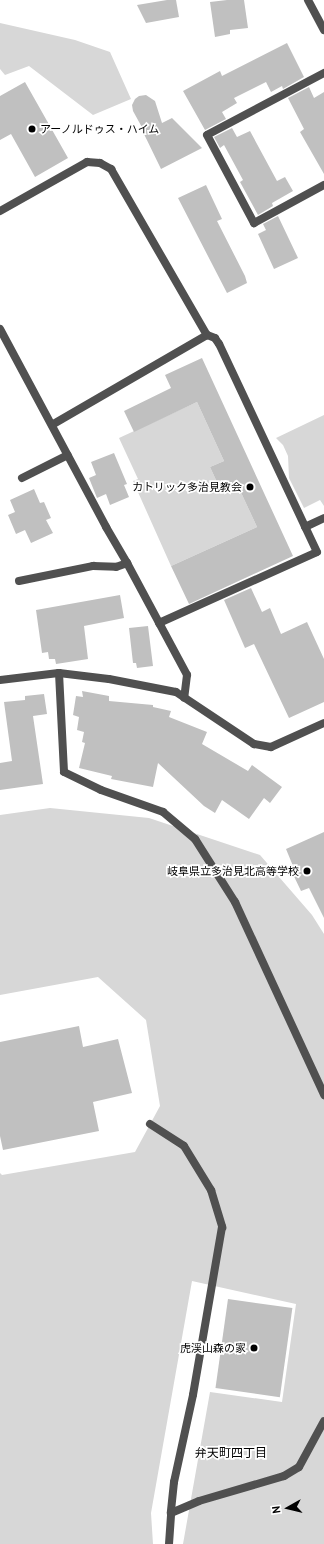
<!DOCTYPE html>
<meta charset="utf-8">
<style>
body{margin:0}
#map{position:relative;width:324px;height:1544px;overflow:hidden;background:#fff;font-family:"PT Sans","Noto Sans JP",sans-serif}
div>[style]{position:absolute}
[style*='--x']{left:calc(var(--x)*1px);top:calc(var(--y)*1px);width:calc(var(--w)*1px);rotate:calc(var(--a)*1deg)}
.green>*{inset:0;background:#d7d7d7}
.building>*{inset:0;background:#c0c0c0;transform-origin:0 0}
.lane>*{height:8px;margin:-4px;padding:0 4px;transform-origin:4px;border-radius:4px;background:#505050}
.street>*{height:8px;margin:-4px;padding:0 4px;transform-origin:4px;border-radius:4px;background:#505050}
.dots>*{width:11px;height:11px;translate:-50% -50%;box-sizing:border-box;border:2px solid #fff;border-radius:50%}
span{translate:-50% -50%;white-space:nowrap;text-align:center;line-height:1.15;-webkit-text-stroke:3.5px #fff;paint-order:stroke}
.poi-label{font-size:11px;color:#000}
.left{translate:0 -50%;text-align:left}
.right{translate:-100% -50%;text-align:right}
.neighbourhood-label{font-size:12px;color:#000}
.north{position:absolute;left:268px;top:1488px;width:40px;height:40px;-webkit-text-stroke:3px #fff;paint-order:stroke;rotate:262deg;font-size:11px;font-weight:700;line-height:16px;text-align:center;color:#000}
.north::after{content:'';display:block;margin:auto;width:14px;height:18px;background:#000;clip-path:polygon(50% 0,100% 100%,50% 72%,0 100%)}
</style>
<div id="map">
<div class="green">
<i style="clip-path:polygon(0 23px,75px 40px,110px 52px,131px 99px,93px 115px,29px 66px,5px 75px,0 69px)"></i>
<i style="clip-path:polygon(197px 402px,224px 461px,210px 467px,221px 491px,237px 484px,257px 527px,171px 566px,133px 481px,138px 479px,119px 438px)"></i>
<i style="clip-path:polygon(324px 415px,324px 506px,320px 500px,304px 508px,289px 478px,288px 456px,283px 445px,276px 438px)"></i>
<i style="clip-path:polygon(50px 808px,149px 818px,260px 855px,312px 915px,324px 934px,324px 1544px,183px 1544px,210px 1392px,282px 1402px,296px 1304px,192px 1281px,151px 1513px,153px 1544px,0 1544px,0 1173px,2px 1175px,135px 1152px,160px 1106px,146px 1020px,98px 977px,0 995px,0 815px)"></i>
</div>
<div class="building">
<i style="clip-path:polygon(167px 0,176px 0,179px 17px,146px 23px,137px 5px)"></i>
<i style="clip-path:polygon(227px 0,244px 0,248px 28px,230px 30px,230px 34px,215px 37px,210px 2px)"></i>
<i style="clip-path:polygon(287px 43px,304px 77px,283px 89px,282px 86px,271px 92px,266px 82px,234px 98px,237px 103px,222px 112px,226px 119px,205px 130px,183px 91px,220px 71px,222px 76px)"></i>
<i style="clip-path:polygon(25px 82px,68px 158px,35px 177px,11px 134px,0 140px,0 96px)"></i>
<i style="clip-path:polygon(309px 87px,314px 98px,324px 92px,324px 174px,300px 132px,304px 129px,288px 98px)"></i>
<i style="clip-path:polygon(146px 95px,155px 101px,162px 123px,172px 118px,202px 148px,161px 169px,143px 132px,144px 131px,133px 111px,132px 105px,135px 99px,139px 96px)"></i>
<i style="clip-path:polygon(232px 128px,237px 137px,250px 131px,277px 181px,285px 177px,293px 191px,272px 203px,273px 206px,258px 215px,240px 182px,243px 180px,224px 145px,220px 148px,214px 137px)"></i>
<i style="clip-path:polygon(206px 185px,222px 219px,217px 221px,245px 276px,247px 283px,227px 293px,178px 198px)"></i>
<i style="clip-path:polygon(278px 216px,298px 258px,274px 269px,258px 234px,266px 230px,263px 224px)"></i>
<i style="clip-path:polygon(202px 358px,293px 556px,189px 604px,171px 566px,257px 527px,237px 484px,221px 491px,210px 467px,224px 461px,197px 402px,134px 432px,124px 411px,171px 388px,165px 375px)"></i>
<i style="clip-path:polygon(114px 453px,127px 484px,124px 485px,129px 497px,110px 505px,106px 494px,97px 498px,89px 478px,96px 475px,91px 462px)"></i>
<i style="clip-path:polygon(34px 489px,40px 503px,44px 502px,51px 518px,46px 520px,53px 533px,31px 543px,25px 530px,16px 534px,8px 515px,15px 512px,10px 500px)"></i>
<i style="clip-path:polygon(251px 588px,262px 612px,270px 608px,281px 634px,307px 622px,324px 659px,324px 702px,289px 718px,254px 644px,245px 648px,224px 600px)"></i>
<i style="clip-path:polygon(120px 595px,124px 618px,84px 626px,88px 659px,56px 664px,55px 659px,49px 659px,48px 652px,42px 653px,36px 610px)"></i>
<i style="clip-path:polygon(148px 626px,153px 666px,137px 668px,136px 663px,133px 663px,129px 628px)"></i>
<i style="clip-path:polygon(82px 691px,109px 696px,109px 701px,153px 705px,153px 707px,171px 711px,169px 717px,207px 732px,202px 744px,248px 771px,252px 765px,282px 787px,270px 803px,264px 798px,249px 819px,222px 800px,215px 813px,204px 806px,158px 763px,153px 787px,111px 779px,112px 776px,79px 768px,85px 743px,82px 742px,84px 732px,77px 730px,79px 717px,73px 715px,76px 696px,83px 697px)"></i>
<i style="clip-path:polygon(44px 694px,47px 714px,33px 716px,43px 784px,0 790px,0 763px,12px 761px,4px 702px,25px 700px,25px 696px)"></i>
<i style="clip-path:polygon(324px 832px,324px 918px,309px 888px,301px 891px,290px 868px,293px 866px,286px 849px)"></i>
<i style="clip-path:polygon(79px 1026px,83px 1047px,118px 1039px,132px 1093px,93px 1102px,99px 1131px,3px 1150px,0 1136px,0 1042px)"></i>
<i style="left:228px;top:1299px;width:65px;height:90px;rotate:8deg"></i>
</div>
<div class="lane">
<i style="--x:0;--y:211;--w:100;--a:-29.4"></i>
<i style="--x:87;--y:162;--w:13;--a:4"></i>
<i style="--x:100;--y:163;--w:13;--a:29"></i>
<i style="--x:111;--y:169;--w:192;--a:60"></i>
<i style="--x:207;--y:335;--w:179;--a:149.9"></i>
<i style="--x:0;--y:329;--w:225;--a:61.8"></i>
<i style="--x:106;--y:527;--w:42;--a:59.7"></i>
<i style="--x:22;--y:478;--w:51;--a:-26.6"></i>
<i style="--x:305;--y:527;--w:21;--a:-25"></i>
<i style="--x:19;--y:581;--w:76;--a:-11.5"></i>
<i style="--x:93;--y:566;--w:23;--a:2"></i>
<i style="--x:116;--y:567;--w:12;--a:-20"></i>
<i style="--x:127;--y:563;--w:127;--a:61.8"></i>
<i style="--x:187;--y:675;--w:23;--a:97"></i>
<i style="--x:159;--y:623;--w:173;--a:-24.2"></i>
<i style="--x:317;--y:552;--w:230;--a:-115.2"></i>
<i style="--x:219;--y:344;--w:7;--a:-124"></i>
<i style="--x:215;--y:338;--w:9;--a:-159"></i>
</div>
<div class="street">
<i style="--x:308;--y:0;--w:34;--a:62"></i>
<i style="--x:324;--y:73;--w:132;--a:152.1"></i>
<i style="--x:207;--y:135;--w:100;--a:61.9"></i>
<i style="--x:254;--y:223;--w:80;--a:-28.5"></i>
<i style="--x:59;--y:673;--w:99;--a:87.1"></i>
<i style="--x:64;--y:772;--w:41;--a:25.9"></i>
<i style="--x:101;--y:790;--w:66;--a:19.5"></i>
<i style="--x:163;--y:812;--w:42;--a:40.2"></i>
<i style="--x:195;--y:839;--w:75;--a:57.6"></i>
<i style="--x:235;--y:902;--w:213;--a:65.2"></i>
<i style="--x:0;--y:680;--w:59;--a:-6.8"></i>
<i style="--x:59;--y:673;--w:50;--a:6.8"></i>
<i style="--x:109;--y:679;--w:68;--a:11"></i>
<i style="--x:176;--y:692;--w:94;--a:33.7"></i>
<i style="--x:254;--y:744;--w:17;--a:10"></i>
<i style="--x:271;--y:747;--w:58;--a:-24.4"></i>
<i style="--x:150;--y:1124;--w:40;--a:32.9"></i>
<i style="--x:184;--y:1146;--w:52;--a:58.5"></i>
<i style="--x:211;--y:1190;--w:39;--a:73"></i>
<i style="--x:222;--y:1227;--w:170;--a:99.8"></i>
<i style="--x:193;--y:1395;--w:89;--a:102.3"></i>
<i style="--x:174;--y:1482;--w:31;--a:96"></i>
<i style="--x:169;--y:1544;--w:31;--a:-86"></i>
<i style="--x:171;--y:1513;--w:30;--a:-23"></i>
<i style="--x:199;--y:1501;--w:89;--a:-16.4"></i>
<i style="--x:284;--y:1476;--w:17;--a:-31"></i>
<i style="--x:299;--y:1467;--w:52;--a:-61.5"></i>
</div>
<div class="dots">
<i style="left:32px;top:129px;background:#000"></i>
<i style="left:250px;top:487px;background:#000"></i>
<i style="left:307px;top:871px;background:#000"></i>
<i style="left:254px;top:1348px;background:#000"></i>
</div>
<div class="poi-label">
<span class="left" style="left:40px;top:129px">アーノルドゥス・ハイム</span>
<span class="right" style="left:242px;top:487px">カトリック多治見教会</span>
<span class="right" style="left:299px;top:871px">岐阜県立多治見北高等学校</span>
<span class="right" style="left:246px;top:1348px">虎渓山森の家</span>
</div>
<div class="neighbourhood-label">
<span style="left:231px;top:1453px">弁天町四丁目</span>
</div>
<div class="north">N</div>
</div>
